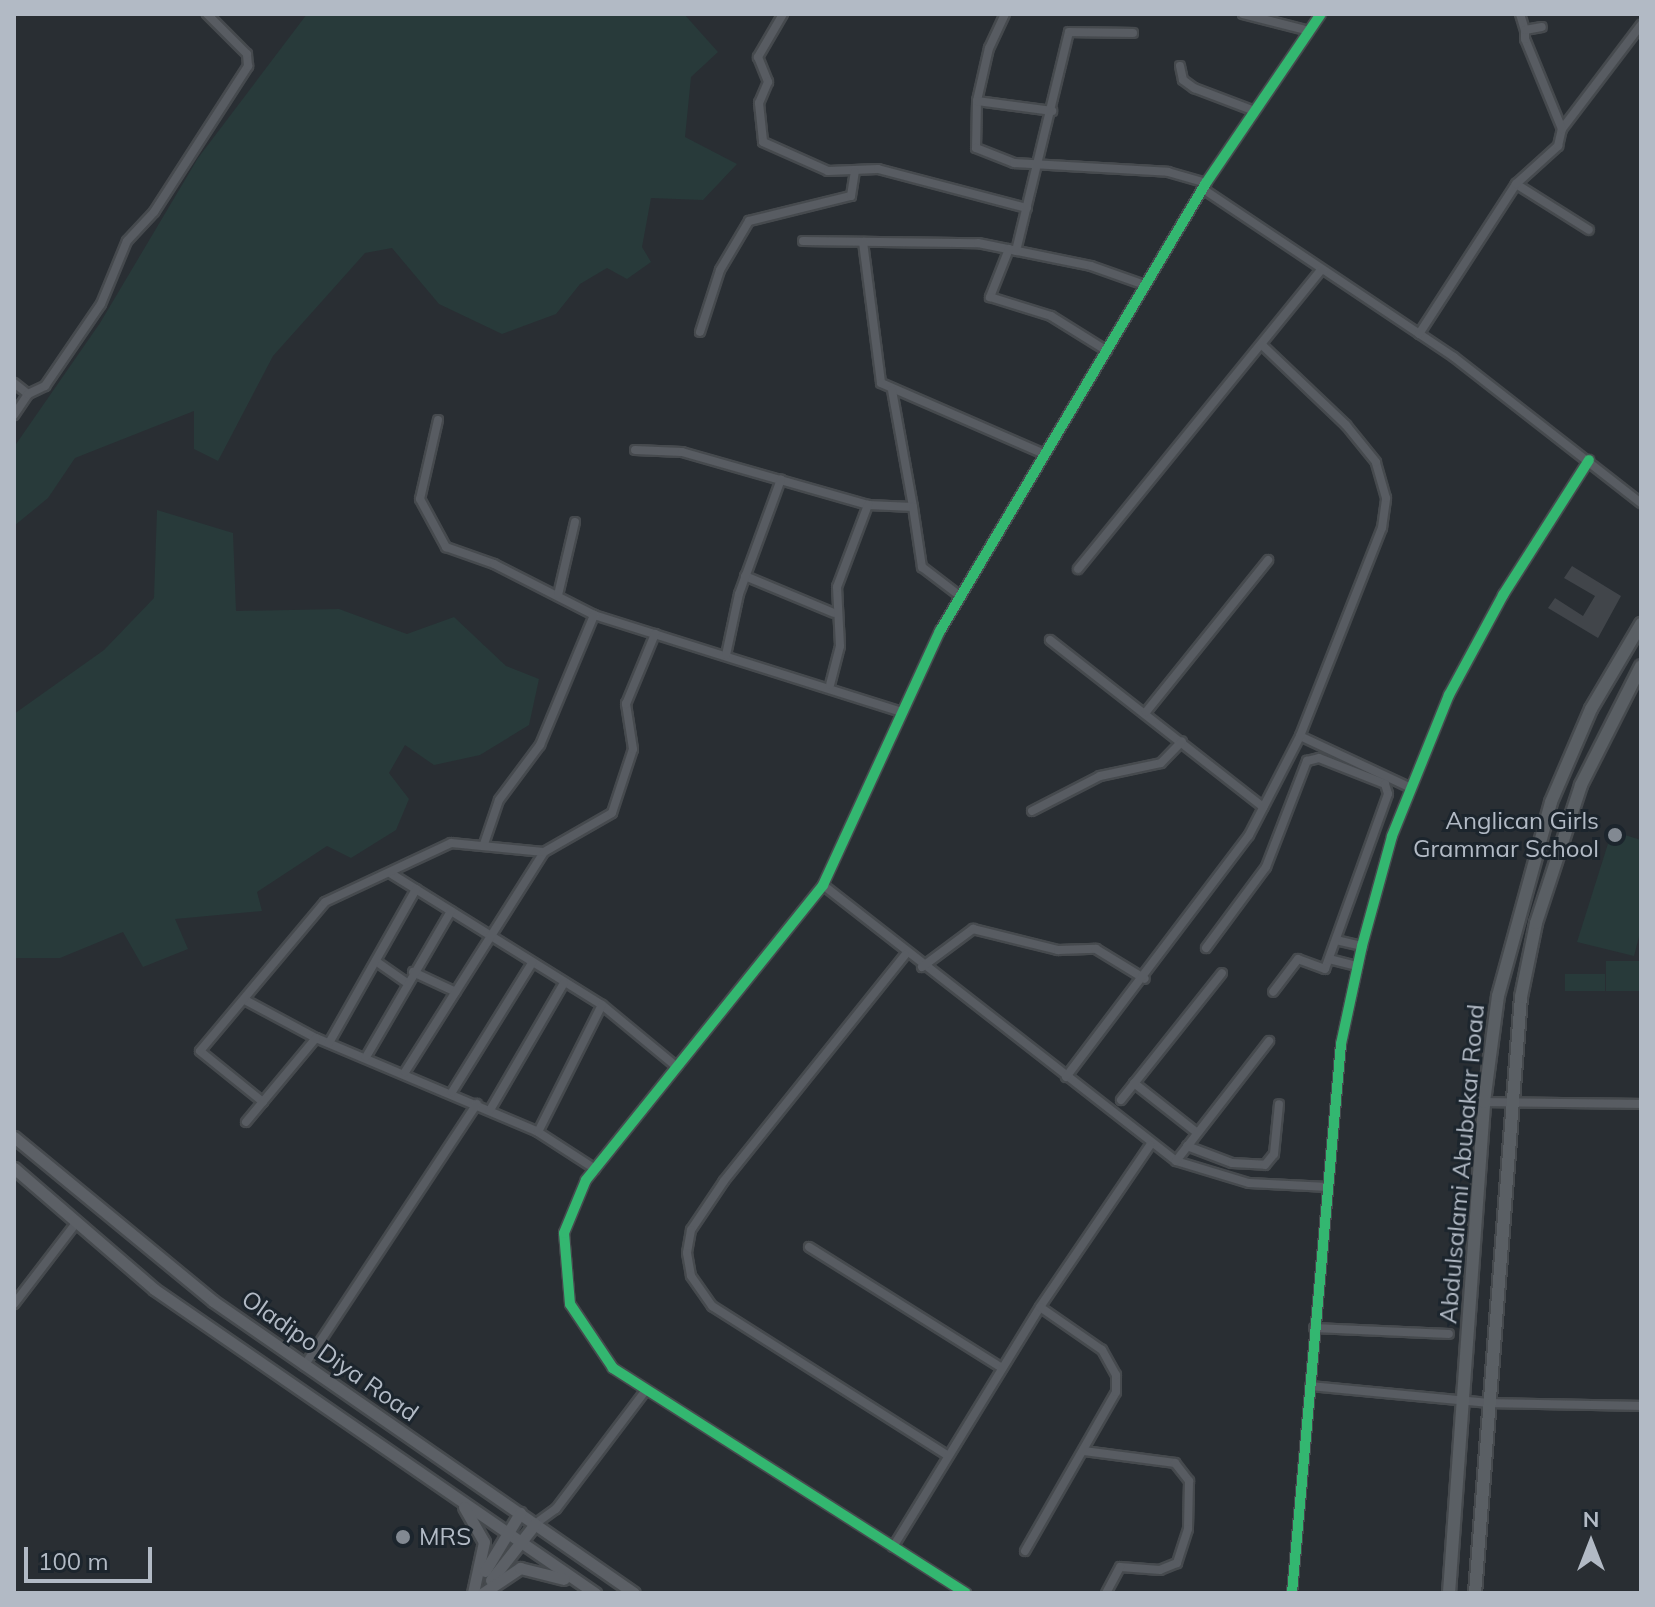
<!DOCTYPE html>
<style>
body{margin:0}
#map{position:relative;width:1655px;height:1607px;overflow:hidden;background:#292e33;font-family:Mulish,sans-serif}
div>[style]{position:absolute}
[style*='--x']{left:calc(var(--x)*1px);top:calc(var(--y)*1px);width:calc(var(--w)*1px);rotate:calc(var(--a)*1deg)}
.green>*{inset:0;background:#283a3a;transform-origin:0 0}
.building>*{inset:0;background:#41454a}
.roads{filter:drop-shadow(2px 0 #464a4e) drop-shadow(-2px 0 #464a4e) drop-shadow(0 2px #464a4e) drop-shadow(0 -2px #464a4e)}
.street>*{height:8px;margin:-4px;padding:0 4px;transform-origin:4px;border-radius:4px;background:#585c62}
.secondary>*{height:11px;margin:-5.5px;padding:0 5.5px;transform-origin:5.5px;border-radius:5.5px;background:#5c6066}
.primary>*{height:12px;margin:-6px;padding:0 6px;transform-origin:6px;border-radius:6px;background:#5a5f64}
.cycleway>*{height:10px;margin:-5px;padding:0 5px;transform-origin:5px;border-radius:5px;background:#33b770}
.dots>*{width:22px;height:22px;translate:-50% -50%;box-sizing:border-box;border:4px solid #1c252d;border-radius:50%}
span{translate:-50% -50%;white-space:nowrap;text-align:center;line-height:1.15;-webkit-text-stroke:6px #1c252d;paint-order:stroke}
.poi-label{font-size:24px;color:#b2bac5}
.right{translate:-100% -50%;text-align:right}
.left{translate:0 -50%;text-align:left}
.street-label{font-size:24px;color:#b2bac5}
.frame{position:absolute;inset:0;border:16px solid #b2bac5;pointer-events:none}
.north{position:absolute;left:1551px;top:1503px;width:80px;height:80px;-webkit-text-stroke:6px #1c252d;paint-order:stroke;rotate:0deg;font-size:22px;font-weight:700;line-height:32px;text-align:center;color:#b2bac5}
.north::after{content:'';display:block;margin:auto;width:28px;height:36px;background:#b2bac5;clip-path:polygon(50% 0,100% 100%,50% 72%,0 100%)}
.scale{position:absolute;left:24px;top:1547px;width:128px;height:36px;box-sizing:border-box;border:4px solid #b2bac5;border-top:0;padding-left:10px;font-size:24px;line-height:28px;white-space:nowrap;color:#b2bac5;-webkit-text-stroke:6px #1c252d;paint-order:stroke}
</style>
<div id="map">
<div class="green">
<i style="clip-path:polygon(307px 14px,684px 14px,718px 52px,691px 77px,685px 137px,737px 164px,703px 200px,651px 198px,642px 247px,651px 262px,627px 279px,607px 268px,580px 284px,556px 314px,502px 334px,439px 304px,392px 248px,365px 253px,273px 356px,218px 461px,194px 449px,194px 411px,75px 458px,48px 498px,14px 526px,14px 447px,100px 323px,198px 158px)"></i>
<i style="clip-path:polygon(157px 510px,233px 533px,236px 611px,339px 609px,407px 634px,454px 617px,506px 666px,539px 679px,529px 725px,480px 755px,434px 765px,405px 745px,389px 773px,409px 799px,396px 830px,351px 858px,327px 846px,257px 892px,262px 911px,175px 919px,188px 949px,143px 967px,123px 932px,60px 958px,14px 958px,14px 714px,104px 650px,154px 598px)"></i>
<i style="clip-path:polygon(1612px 831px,1641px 840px,1641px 929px,1634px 956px,1577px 942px)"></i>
<i style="left:1606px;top:961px;width:35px;height:30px"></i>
<i style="left:1565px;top:974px;width:40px;height:17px"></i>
</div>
<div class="building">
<i style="clip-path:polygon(1572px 566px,1621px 596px,1598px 638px,1548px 608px,1555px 598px,1583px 616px,1595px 596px,1564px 578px)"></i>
</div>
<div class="roads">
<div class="street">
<i style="--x:783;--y:14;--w:50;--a:120.2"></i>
<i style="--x:758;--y:57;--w:27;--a:68"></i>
<i style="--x:768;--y:82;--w:23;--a:113"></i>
<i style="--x:759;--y:103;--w:39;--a:84"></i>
<i style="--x:763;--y:142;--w:71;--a:24"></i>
<i style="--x:828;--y:171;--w:50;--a:-2.3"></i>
<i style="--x:878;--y:169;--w:154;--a:14.7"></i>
<i style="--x:1005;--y:14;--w:38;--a:115"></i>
<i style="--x:989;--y:48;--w:54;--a:102.8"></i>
<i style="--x:977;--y:101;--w:47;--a:91.2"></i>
<i style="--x:976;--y:148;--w:41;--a:21.5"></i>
<i style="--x:1014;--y:163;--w:154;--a:3.3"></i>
<i style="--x:1168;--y:172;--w:40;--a:16"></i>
<i style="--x:1243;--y:14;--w:65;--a:14.3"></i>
<i style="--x:1520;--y:14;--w:17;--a:73"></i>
<i style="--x:1180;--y:66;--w:14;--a:78"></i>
<i style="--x:1183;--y:80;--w:14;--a:36"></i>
<i style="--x:1194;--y:88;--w:62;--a:20.8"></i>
<i style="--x:977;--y:101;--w:76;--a:7.6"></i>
<i style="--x:1562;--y:129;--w:131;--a:-52.8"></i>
<i style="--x:1516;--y:184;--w:86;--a:32.2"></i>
<i style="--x:1203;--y:189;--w:302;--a:33.8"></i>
<i style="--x:1454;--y:357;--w:237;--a:38"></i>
<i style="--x:803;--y:241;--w:175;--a:0.7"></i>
<i style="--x:978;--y:243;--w:115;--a:11.5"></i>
<i style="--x:1091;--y:266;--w:57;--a:19.4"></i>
<i style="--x:863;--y:242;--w:142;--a:82.7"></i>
<i style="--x:881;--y:383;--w:178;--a:23.5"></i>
<i style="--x:1009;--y:249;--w:52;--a:111.6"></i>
<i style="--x:990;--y:297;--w:64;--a:17.3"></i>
<i style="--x:1051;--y:316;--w:66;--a:32"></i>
<i style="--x:1016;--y:251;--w:225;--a:-76.4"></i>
<i style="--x:1069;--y:32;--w:64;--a:0.9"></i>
<i style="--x:700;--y:332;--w:65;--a:-72.1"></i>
<i style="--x:720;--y:270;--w:57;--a:-59.4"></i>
<i style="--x:749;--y:221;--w:105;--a:-13.8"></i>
<i style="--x:851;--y:196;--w:24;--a:-81"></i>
<i style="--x:1419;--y:334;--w:179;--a:-57.1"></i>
<i style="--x:1516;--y:184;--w:57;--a:-42.1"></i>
<i style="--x:1558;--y:146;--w:17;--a:-77"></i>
<i style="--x:1562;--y:129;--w:97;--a:-112.3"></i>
<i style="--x:1525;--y:39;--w:9;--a:-90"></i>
<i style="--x:1525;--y:30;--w:17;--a:-10"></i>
<i style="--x:14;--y:383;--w:18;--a:38"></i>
<i style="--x:892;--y:390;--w:119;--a:79.8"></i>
<i style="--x:14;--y:415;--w:25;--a:-56"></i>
<i style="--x:28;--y:394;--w:19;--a:-25"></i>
<i style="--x:45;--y:386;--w:99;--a:-55.7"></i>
<i style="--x:101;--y:304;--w:68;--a:-67.6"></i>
<i style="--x:127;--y:241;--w:40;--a:-47"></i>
<i style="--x:154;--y:212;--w:174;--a:-57.2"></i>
<i style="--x:248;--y:66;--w:12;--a:-95"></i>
<i style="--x:247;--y:54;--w:57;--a:-135"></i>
<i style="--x:438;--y:420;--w:81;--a:102.8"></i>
<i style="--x:420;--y:499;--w:55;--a:61.6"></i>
<i style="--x:446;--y:547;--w:51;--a:19.5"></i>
<i style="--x:494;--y:564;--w:112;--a:27"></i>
<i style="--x:594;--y:615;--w:323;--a:17.5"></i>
<i style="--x:635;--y:450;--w:47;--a:2.4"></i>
<i style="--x:682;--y:452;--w:193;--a:15.9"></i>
<i style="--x:868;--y:505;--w:45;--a:2.5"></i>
<i style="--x:913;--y:507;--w:61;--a:81.5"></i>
<i style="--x:922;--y:567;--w:48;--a:37.3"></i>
<i style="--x:1078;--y:569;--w:385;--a:-50.9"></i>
<i style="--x:745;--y:576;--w:96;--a:22.6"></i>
<i style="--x:558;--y:595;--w:75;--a:-76.9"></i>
<i style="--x:1050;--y:640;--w:271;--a:38.1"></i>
<i style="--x:726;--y:655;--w:62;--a:-78"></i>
<i style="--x:739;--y:594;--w:122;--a:-69.9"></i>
<i style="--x:830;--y:685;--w:40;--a:-75.6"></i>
<i style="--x:840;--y:646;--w:59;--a:-92.9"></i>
<i style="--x:837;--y:587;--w:88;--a:-69.3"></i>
<i style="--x:1146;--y:712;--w:195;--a:-51.2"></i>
<i style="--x:1300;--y:736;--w:120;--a:25.1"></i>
<i style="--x:1032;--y:811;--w:76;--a:-27.2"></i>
<i style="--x:1100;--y:776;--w:62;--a:-12"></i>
<i style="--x:1161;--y:763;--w:30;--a:-46"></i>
<i style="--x:484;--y:844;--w:46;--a:-71.2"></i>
<i style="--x:499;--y:800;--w:69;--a:-53.3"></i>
<i style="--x:540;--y:745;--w:141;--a:-67.4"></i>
<i style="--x:390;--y:873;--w:250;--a:31.9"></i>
<i style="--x:602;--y:1005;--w:97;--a:39.6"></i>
<i style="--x:823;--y:885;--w:448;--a:38"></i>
<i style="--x:1176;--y:1161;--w:76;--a:16.8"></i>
<i style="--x:1249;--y:1183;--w:79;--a:2.9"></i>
<i style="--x:1336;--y:940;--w:27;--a:13"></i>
<i style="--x:1206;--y:948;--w:101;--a:-53.5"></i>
<i style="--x:1266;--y:867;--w:114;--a:-68.9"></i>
<i style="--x:1307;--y:761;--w:12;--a:-14"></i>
<i style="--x:1319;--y:758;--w:71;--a:21.5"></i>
<i style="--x:1385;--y:784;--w:10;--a:73"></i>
<i style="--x:1388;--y:794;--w:186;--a:109.8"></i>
<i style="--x:1325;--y:969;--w:29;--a:-160"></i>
<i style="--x:1298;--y:959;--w:41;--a:127.1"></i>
<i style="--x:905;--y:955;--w:290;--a:128.7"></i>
<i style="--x:724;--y:1181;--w:59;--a:124"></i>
<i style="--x:691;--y:1230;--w:23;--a:100"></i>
<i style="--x:687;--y:1253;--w:23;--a:80"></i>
<i style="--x:691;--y:1276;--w:37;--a:55"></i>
<i style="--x:712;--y:1306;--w:278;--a:32.4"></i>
<i style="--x:1329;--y:959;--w:29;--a:14"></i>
<i style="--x:377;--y:962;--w:35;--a:35"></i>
<i style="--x:922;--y:967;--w:64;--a:-36.7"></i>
<i style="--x:973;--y:929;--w:88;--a:13.9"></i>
<i style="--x:1058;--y:950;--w:38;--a:-2"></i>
<i style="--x:1096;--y:949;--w:57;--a:31.5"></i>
<i style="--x:413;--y:972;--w:47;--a:24.9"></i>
<i style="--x:245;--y:1000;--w:81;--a:28.2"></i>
<i style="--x:316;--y:1038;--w:241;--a:22.9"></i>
<i style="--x:538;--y:1132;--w:68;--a:33"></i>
<i style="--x:329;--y:1043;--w:177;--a:-60.5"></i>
<i style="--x:366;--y:1057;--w:169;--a:-59.8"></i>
<i style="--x:405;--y:1072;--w:260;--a:-57.7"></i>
<i style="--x:1066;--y:1077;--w:303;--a:-52.9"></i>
<i style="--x:1249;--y:835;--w:111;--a:-62.7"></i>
<i style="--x:1300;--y:736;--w:224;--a:-68.5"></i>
<i style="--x:1382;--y:528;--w:30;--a:-82"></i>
<i style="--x:1386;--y:498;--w:37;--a:-106"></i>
<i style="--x:1376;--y:462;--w:48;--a:-129"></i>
<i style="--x:1346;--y:425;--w:115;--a:-136.4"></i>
<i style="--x:1134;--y:1083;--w:79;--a:38.3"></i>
<i style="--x:452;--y:1092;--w:152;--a:-58.2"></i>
<i style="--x:1121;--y:1100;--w:162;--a:-51.5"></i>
<i style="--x:263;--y:1102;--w:81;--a:-141"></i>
<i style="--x:200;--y:1051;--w:194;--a:-50"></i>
<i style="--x:325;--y:902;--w:139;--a:-25.1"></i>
<i style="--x:451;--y:843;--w:93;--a:5.5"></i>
<i style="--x:544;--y:852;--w:78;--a:-29.8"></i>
<i style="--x:612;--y:813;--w:67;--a:-71.8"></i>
<i style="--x:633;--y:749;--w:46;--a:-98.8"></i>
<i style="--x:626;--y:704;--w:76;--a:-67.5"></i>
<i style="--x:1484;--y:1102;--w:157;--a:0.7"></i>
<i style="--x:490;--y:1110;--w:147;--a:-59.8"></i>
<i style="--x:246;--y:1122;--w:109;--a:-50.2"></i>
<i style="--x:538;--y:1132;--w:142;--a:-63.3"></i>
<i style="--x:1187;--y:1146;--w:48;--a:20.7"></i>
<i style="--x:1232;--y:1163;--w:33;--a:3"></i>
<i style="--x:1265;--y:1165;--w:14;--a:-51"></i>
<i style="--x:1274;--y:1154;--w:50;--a:-84.3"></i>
<i style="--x:1176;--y:1161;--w:152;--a:-52.2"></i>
<i style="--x:809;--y:1247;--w:228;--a:32.1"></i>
<i style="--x:14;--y:1304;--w:103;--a:-52.5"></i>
<i style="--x:1314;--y:1328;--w:135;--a:2.5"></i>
<i style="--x:304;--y:1366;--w:314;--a:-56.6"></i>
<i style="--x:1310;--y:1386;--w:180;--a:5.4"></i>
<i style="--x:1489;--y:1403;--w:152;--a:1.1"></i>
<i style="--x:1084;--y:1451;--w:92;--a:7.5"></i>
<i style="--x:1175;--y:1463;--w:23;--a:52"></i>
<i style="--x:1189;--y:1481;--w:48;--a:91.2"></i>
<i style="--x:1188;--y:1529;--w:36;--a:108"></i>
<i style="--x:1177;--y:1563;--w:18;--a:158"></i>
<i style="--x:1160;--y:1570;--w:40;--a:-175.7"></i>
<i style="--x:1120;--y:1567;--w:30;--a:118"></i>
<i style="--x:535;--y:1524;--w:26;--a:-36"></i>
<i style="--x:556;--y:1509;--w:149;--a:-52.9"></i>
<i style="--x:893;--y:1547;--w:281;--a:-58.5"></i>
<i style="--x:1040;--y:1307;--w:196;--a:-55.8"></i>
<i style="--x:1025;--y:1551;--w:183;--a:-60.2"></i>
<i style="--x:1116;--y:1392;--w:17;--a:-90"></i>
<i style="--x:1116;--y:1375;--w:29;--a:-119"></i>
<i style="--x:1102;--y:1350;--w:75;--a:-145.3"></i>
<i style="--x:966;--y:1593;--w:419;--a:-147.5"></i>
<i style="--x:613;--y:1368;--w:77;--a:-123.9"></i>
<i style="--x:570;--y:1304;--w:71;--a:-94.8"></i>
<i style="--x:564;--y:1233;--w:57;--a:-67.5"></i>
<i style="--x:586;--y:1180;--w:378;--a:-51.2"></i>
<i style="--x:823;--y:885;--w:280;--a:-65.3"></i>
<i style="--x:940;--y:631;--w:521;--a:-59.3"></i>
<i style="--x:1206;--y:183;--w:204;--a:-55.8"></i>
<i style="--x:1292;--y:1593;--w:551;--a:-84.9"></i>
<i style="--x:1341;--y:1044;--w:100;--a:-77.9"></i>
<i style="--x:1362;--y:946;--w:114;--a:-74.7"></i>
<i style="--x:1392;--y:836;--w:152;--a:-68"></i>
<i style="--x:1449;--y:695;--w:114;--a:-61.6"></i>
<i style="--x:1503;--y:595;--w:160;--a:-57.5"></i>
</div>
<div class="secondary">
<i style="--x:14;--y:1137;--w:258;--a:39.5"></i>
<i style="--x:213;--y:1301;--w:512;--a:34.74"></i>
<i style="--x:14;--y:1168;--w:185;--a:40.8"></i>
<i style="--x:154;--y:1289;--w:536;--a:34.58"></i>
<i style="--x:464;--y:1507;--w:40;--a:60.3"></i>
<i style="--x:484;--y:1542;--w:52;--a:102.2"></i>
<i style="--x:485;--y:1571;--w:68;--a:-58.9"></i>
<i style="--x:491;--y:1580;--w:71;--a:-51.8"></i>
<i style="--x:483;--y:1593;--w:45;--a:-34"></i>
<i style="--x:520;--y:1568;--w:45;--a:14"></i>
</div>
<div class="primary">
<i style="--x:1449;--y:1593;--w:492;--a:-85.9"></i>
<i style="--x:1484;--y:1102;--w:107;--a:-82.5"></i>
<i style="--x:1498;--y:996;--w:201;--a:-74.7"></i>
<i style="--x:1551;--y:802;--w:101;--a:-66.7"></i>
<i style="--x:1591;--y:709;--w:99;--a:-59.5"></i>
<i style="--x:1475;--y:1593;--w:598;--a:-85.59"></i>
<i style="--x:1521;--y:997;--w:76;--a:-78.5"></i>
<i style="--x:1536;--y:923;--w:145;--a:-71.9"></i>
<i style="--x:1581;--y:785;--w:133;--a:-63.2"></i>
</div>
</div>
<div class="cycleway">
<i style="--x:966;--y:1593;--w:419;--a:-147.5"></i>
<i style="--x:613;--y:1368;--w:77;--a:-123.9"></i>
<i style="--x:570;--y:1304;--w:71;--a:-94.8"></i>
<i style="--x:564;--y:1233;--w:57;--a:-67.5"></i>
<i style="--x:586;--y:1180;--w:378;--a:-51.2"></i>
<i style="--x:823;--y:885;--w:280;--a:-65.3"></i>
<i style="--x:940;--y:631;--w:521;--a:-59.3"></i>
<i style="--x:1206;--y:183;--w:204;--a:-55.8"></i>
<i style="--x:1292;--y:1593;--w:551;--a:-84.9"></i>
<i style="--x:1341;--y:1044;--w:100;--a:-77.9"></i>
<i style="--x:1362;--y:946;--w:114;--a:-74.7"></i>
<i style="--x:1392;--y:836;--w:152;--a:-68"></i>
<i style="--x:1449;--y:695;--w:114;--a:-61.6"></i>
<i style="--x:1503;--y:595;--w:160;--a:-57.5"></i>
</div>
<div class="dots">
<i style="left:1615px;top:835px;background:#828992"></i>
<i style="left:403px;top:1537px;background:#828992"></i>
</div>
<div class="poi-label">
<span class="right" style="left:1599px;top:835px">Anglican Girls<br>Grammar School</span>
<span class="left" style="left:419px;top:1537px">MRS</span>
</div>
<div class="street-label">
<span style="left:1462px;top:1164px;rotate:-85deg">Abdulsalami Abubakar Road</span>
<span style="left:330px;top:1356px;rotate:35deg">Oladipo Diya Road</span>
</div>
<div class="frame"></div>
<div class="north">N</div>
<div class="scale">100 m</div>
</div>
